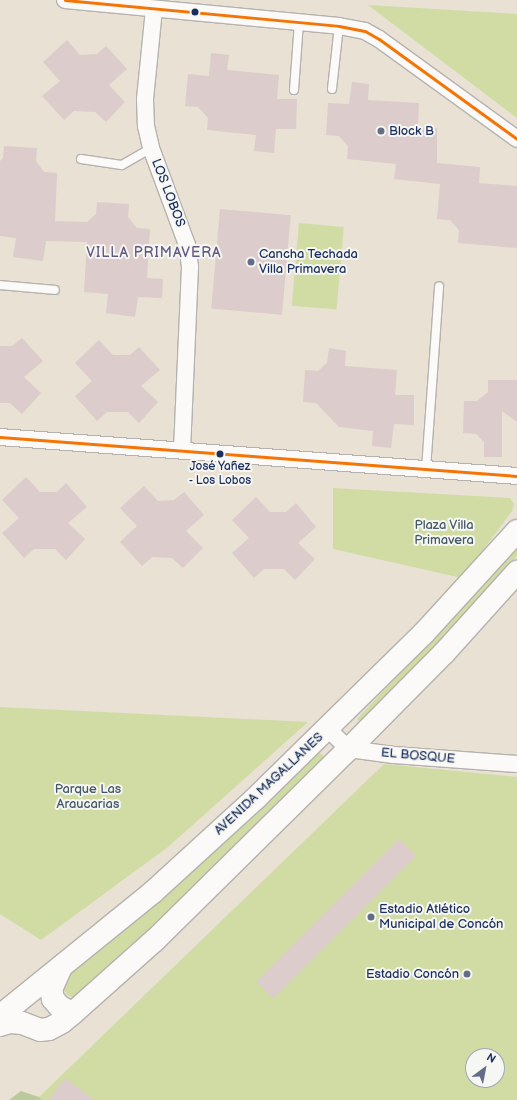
<!DOCTYPE html>
<meta charset="utf-8">
<style>
body{margin:0}
#map{position:relative;width:517px;height:1100px;overflow:hidden;background:#e9e1d3;font-family:"Balsamiq Sans",sans-serif}
div>[style]{position:absolute}
[style*='--x']{left:calc(var(--x)*1px);top:calc(var(--y)*1px);width:calc(var(--w)*1px);rotate:calc(var(--a)*1deg)}
.green>*{inset:0;background:#d0dca3;transform-origin:0 0}
.forest>*{inset:0;background:#bbca9a}
.building>*{inset:0;background:#dccccb;transform-origin:0 0}
.roads{filter:drop-shadow(1px 0 #b5b2ae) drop-shadow(-1px 0 #b5b2ae) drop-shadow(0 1px #b5b2ae) drop-shadow(0 -1px #b5b2ae)}
.service>*{height:8px;margin:-4px;padding:0 4px;transform-origin:4px;border-radius:4px;background:#fcfaf8}
.minor>*{height:16px;margin:-8px;padding:0 8px;transform-origin:8px;border-radius:8px;background:#fcfaf8}
.secondary>*{height:22px;margin:-11px;padding:0 11px;transform-origin:11px;border-radius:11px;background:#fcfaf8}
.bus-1>*{height:3px;margin:-1.5px;padding:0 1.5px;transform-origin:1.5px;border-radius:1.5px;background:#f47405}
.dots>*{width:11px;height:11px;translate:-50% -50%;box-sizing:border-box;border:2px solid #f6f6f2;border-radius:50%}
span{translate:-50% -50%;white-space:nowrap;text-align:center;line-height:1.15;-webkit-text-stroke:4px #f6f6f2;paint-order:stroke}
.bus-label{font-size:12px;color:#1b2f5e}
.poi-label{font-size:13px;color:#1b2f5e}
.left{translate:0 -50%;text-align:left}
.right{translate:-100% -50%;text-align:right}
.street-label{font-size:13px;color:#1b2f5e}
.park-label{font-size:13px;color:#435966}
.neighbourhood-label{font-size:14px;color:#625881;letter-spacing:1px}
.north{position:absolute;left:465px;top:1048px;width:40px;height:40px;box-sizing:border-box;background:#f6f6f2;border:1px solid #9ea6b7;border-radius:50%;rotate:32deg;font-size:11px;font-weight:700;line-height:16px;text-align:center;color:#1b2f5e}
.north::after{content:'';display:block;margin:auto;width:14px;height:18px;background:#636d87;clip-path:polygon(50% 0,100% 100%,50% 72%,0 100%)}
</style>
<div id="map">
<div class="green">
<i style="clip-path:polygon(368px 5px,517px 14px,517px 118px)"></i>
<i style="left:299px;top:223px;width:45px;height:83px;rotate:5deg"></i>
<i style="clip-path:polygon(333px 488px,510px 498px,514px 504px,512px 511px,462px 578px,333px 549px)"></i>
<i style="clip-path:polygon(517px 544px,517px 556px,363px 725px,357px 719px,474px 594px)"></i>
<i style="clip-path:polygon(0 707px,308px 722px,168px 847px,41px 940px,0 914px)"></i>
<i style="clip-path:polygon(318px 751px,326px 759px,153px 930px,75px 998px,69px 996px,64px 991px,63px 984px,65px 976px)"></i>
<i style="clip-path:polygon(evenodd,384px 764px,517px 777px,517px 1100px,42px 1100px,39px 1097px,384px 764px,473px 1056px,497px 1056px,497px 1080px,473px 1080px,473px 1056px)"></i>
</div>
<div class="forest">
<i style="clip-path:polygon(21px 1091px,39px 1097px,42px 1100px,9px 1100px)"></i>
</div>
<div class="building">
<i style="clip-path:polygon(67px 40px,80px 55px,97px 54px,106px 46px,127px 69px,109px 85px,125px 102px,106px 122px,95px 112px,74px 111px,64px 120px,42px 96px,60px 81px,43px 62px)"></i>
<i style="clip-path:polygon(211px 53px,229px 55px,227px 70px,279px 75px,277px 99px,297px 99px,296px 129px,276px 129px,274px 153px,254px 151px,256px 135px,207px 130px,208px 118px,198px 107px,185px 106px,188px 74px,209px 76px)"></i>
<i style="clip-path:polygon(352px 82px,369px 84px,368px 100px,419px 103px,418px 128px,437px 128px,437px 163px,480px 167px,479px 183px,517px 186px,517px 248px,458px 243px,459px 230px,450px 220px,437px 219px,440px 184px,394px 179px,396px 164px,347px 159px,348px 146px,339px 136px,326px 135px,328px 103px,349px 104px)"></i>
<i style="clip-path:polygon(4px 146px,37px 148px,36px 161px,44px 172px,57px 173px,55px 221px,87px 222px,96px 214px,97px 202px,129px 204px,128px 217px,137px 228px,150px 229px,147px 278px,163px 279px,162px 298px,138px 297px,135px 317px,106px 313px,108px 294px,84px 292px,87px 242px,46px 241px,43px 261px,13px 257px,16px 238px,0 236px,0 161px,3px 158px)"></i>
<i style="left:220px;top:209px;width:71px;height:100px;rotate:5deg"></i>
<i style="clip-path:polygon(22px 338px,43px 361px,24px 377px,41px 393px,22px 414px,10px 403px,0 403px,0 346px,12px 346px)"></i>
<i style="clip-path:polygon(99px 340px,113px 355px,130px 355px,139px 347px,160px 370px,141px 386px,158px 402px,139px 423px,128px 412px,107px 412px,97px 421px,75px 396px,92px 381px,75px 363px)"></i>
<i style="clip-path:polygon(329px 348px,346px 351px,345px 366px,397px 370px,395px 395px,414px 395px,414px 425px,394px 424px,391px 448px,372px 446px,373px 431px,339px 427px,316px 403px,303px 402px,305px 370px,318px 371px,327px 363px)"></i>
<i style="clip-path:polygon(488px 380px,517px 380px,517px 422px,502px 411px,502px 457px,484px 457px,484px 442px,476px 434px,463px 433px,464px 401px,477px 401px,488px 392px)"></i>
<i style="clip-path:polygon(26px 477px,40px 492px,57px 492px,66px 483px,87px 507px,68px 523px,85px 539px,66px 560px,55px 549px,34px 549px,24px 558px,2px 533px,19px 518px,2px 500px)"></i>
<i style="clip-path:polygon(144px 486px,158px 501px,174px 500px,184px 492px,204px 515px,186px 531px,203px 548px,183px 568px,172px 558px,152px 557px,142px 566px,120px 542px,137px 526px,120px 508px)"></i>
<i style="clip-path:polygon(256px 497px,270px 512px,286px 512px,296px 503px,316px 527px,298px 543px,315px 559px,295px 580px,284px 569px,264px 569px,254px 578px,232px 553px,249px 538px,232px 520px)"></i>
<i style="left:399px;top:839px;width:24px;height:202px;rotate:45deg"></i>
<i style="clip-path:polygon(65px 1078px,94px 1100px,48px 1100px)"></i>
</div>
<div class="roads">
<div class="service">
<i style="--x:332;--y:89;--w:63;--a:-83.7"></i>
<i style="--x:294;--y:90;--w:68;--a:-85.8"></i>
<i style="--x:81;--y:159;--w:41;--a:8.3"></i>
<i style="--x:122;--y:165;--w:34;--a:-30"></i>
<i style="--x:0;--y:285;--w:55;--a:5.2"></i>
<i style="--x:426;--y:469;--w:183;--a:-85.9"></i>
</div>
<div class="minor">
<i style="--x:65;--y:0;--w:275;--a:5.4"></i>
<i style="--x:339;--y:26;--w:26;--a:11"></i>
<i style="--x:365;--y:31;--w:16;--a:30"></i>
<i style="--x:379;--y:39;--w:170;--a:35.9"></i>
<i style="--x:154;--y:9;--w:90;--a:95.7"></i>
<i style="--x:145;--y:99;--w:27;--a:88"></i>
<i style="--x:146;--y:126;--w:23;--a:77"></i>
<i style="--x:151;--y:148;--w:103;--a:69.6"></i>
<i style="--x:187;--y:245;--w:22;--a:82"></i>
<i style="--x:190;--y:267;--w:184;--a:92.5"></i>
<i style="--x:0;--y:437;--w:518;--a:4.31"></i>
<i style="--x:328;--y:729;--w:29;--a:44"></i>
<i style="--x:349;--y:749;--w:45;--a:7.6"></i>
<i style="--x:394;--y:755;--w:123;--a:4.2"></i>
</div>
<div class="secondary">
<i style="--x:61;--y:967;--w:24;--a:114"></i>
<i style="--x:51;--y:989;--w:10;--a:79"></i>
<i style="--x:53;--y:999;--w:11;--a:49"></i>
<i style="--x:60;--y:1007;--w:14;--a:25"></i>
<i style="--x:0;--y:1016;--w:197;--a:-39"></i>
<i style="--x:153;--y:892;--w:139;--a:-42.4"></i>
<i style="--x:256;--y:798;--w:235;--a:-44.5"></i>
<i style="--x:424;--y:633;--w:138;--a:-47.6"></i>
<i style="--x:0;--y:1025;--w:10;--a:-17"></i>
<i style="--x:10;--y:1022;--w:12;--a:5"></i>
<i style="--x:22;--y:1023;--w:19;--a:21"></i>
<i style="--x:40;--y:1030;--w:9;--a:-6"></i>
<i style="--x:49;--y:1029;--w:15;--a:-28"></i>
<i style="--x:62;--y:1022;--w:14;--a:-39"></i>
<i style="--x:73;--y:1013;--w:110;--a:-41.7"></i>
<i style="--x:155;--y:940;--w:272;--a:-44.6"></i>
<i style="--x:349;--y:749;--w:136;--a:-45.3"></i>
<i style="--x:445;--y:652;--w:108;--a:-48"></i>
</div>
</div>
<div class="bus-1">
<i style="--x:65;--y:0;--w:275;--a:5.4"></i>
<i style="--x:339;--y:26;--w:26;--a:11"></i>
<i style="--x:365;--y:31;--w:16;--a:30"></i>
<i style="--x:379;--y:39;--w:170;--a:35.9"></i>
<i style="--x:0;--y:437;--w:518;--a:4.31"></i>
</div>
<div class="dots">
<i style="left:195px;top:12px;background:#1b2f5e"></i>
<i style="left:381px;top:131px;background:#636d87"></i>
<i style="left:251px;top:262px;background:#636d87"></i>
<i style="left:220px;top:454px;background:#1b2f5e"></i>
<i style="left:371px;top:917px;background:#636d87"></i>
<i style="left:467px;top:974px;background:#636d87"></i>
</div>
<div class="bus-label">
<span style="left:220px;top:474px">José Yañez<br>- Los Lobos</span>
</div>
<div class="poi-label">
<span class="left" style="left:389px;top:131px">Block B</span>
<span class="left" style="left:259px;top:262px">Cancha Techada<br>Villa Primavera</span>
<span class="left" style="left:379px;top:917px">Estadio Atlético<br>Municipal de Concón</span>
<span class="right" style="left:459px;top:974px">Estadio Concón</span>
</div>
<div class="street-label">
<span style="left:168px;top:193px;rotate:69deg">LOS LOBOS</span>
<span style="left:418px;top:756px;rotate:5deg">EL BOSQUE</span>
<span style="left:269px;top:784px;rotate:-43deg">AVENIDA MAGALLANES</span>
</div>
<div class="park-label">
<span style="left:444px;top:533px">Plaza Villa<br>Primavera</span>
<span style="left:88px;top:797px">Parque Las<br>Araucarias</span>
</div>
<div class="neighbourhood-label">
<span style="left:154px;top:253px">VILLA PRIMAVERA</span>
</div>
<div class="north">N</div>
</div>
